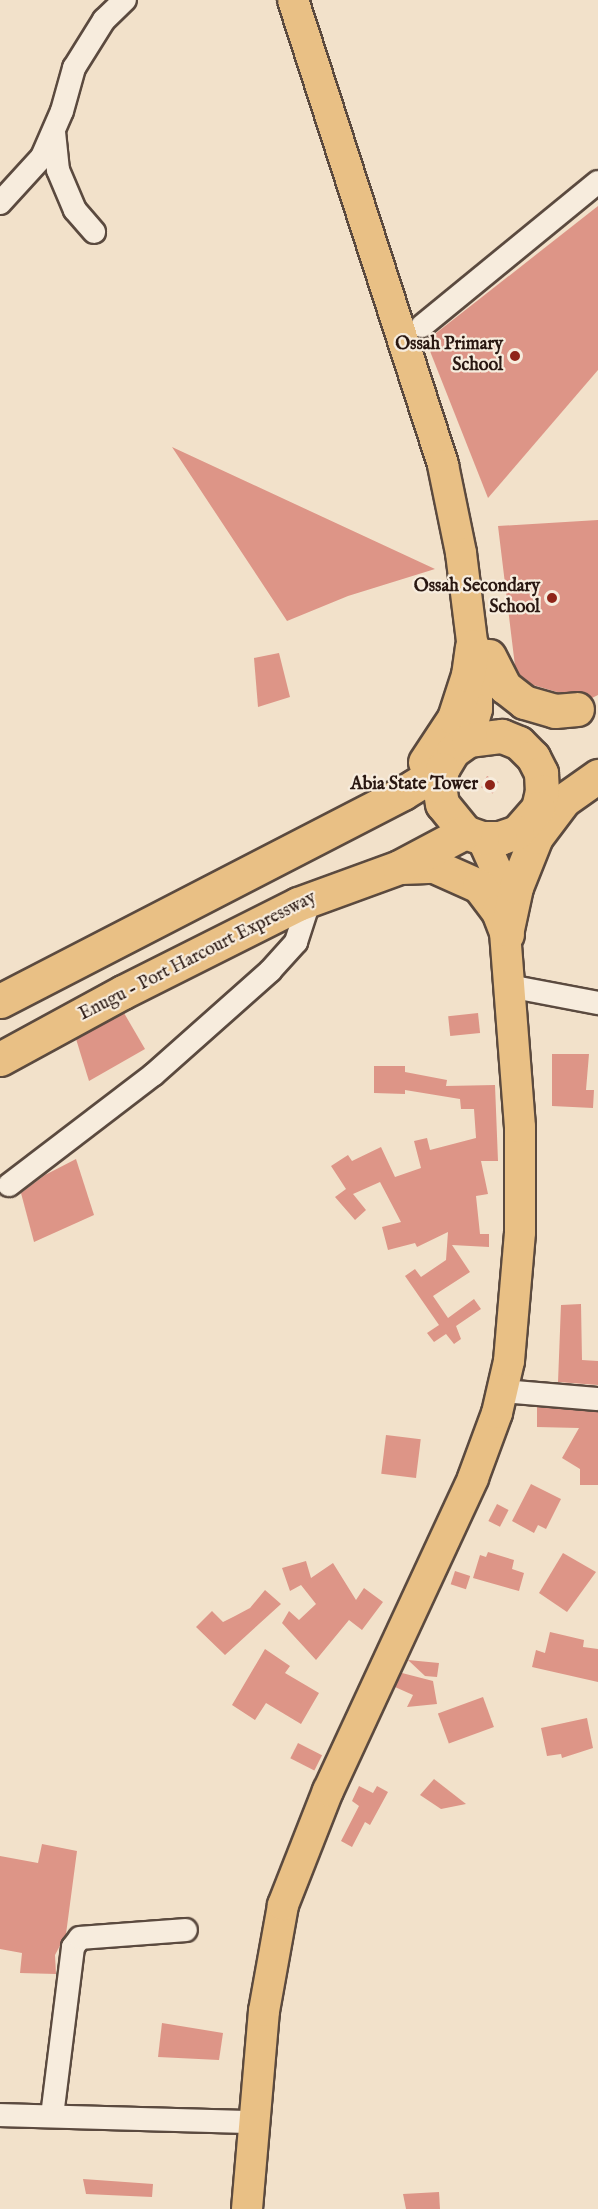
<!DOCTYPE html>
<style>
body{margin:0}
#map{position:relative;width:598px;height:2209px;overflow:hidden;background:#f2e1ca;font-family:"IM FELL English",serif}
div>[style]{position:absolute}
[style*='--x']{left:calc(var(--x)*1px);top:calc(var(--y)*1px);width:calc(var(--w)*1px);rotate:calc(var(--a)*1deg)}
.building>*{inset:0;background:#dd9587;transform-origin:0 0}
.roads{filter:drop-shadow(2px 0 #5b4a3f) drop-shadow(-2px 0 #5b4a3f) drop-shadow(0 2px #5b4a3f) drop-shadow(0 -2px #5b4a3f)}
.minor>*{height:22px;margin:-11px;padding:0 11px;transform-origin:11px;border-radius:11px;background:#f7ecdd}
.major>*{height:30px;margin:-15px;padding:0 15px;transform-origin:15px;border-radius:15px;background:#e9c085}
.highway>*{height:33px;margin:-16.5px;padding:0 16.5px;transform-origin:16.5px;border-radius:16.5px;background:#e9c085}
.dots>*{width:16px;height:16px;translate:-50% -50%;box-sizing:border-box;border:3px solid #f7ecdd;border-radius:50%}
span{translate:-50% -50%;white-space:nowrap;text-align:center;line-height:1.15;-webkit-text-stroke:4.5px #f7ecdd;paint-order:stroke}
.poi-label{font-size:18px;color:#291711;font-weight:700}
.right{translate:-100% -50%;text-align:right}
.street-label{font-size:18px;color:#291711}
</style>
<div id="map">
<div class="building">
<i style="clip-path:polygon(598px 206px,598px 370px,488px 498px,426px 341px)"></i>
<i style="clip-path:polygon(172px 447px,435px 569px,348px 596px,287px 621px)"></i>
<i style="clip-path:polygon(598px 520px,598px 695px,592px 698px,584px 692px,557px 692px,533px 685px,519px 674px,515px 666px,498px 526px)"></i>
<i style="clip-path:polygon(279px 653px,290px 697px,258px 707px,254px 658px)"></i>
<i style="left:487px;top:776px;width:13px;height:13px;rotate:27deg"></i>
<i style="clip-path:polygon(124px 1013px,145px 1049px,89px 1081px,76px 1039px)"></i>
<i style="left:478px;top:1013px;width:20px;height:30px;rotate:84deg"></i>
<i style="clip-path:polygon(552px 1054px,589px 1054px,586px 1090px,594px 1090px,593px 1108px,552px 1106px)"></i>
<i style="clip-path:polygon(374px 1066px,405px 1066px,405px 1072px,447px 1080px,446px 1086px,495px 1085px,498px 1161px,481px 1161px,488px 1194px,476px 1196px,480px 1234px,489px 1234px,489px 1247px,452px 1245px,470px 1272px,433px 1296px,448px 1318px,474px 1299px,481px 1309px,456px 1326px,461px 1339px,454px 1344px,446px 1334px,434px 1342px,427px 1333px,439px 1325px,405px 1276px,415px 1269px,421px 1277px,446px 1260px,448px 1232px,417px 1247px,415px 1243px,388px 1250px,382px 1227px,401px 1222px,380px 1182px,353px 1194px,366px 1210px,355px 1220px,335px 1197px,346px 1189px,331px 1166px,348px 1155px,352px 1161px,381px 1147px,395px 1177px,421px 1168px,414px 1141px,427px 1138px,430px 1150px,476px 1138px,474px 1109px,461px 1109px,460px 1099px,405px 1090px,405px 1094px,374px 1093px)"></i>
<i style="clip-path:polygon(76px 1159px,94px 1215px,34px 1242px,21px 1193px,45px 1175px)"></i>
<i style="clip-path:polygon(581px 1304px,582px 1360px,598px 1361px,598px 1385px,558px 1382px,561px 1305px)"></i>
<i style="clip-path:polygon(537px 1407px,598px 1412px,598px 1485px,580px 1485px,580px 1469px,562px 1458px,579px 1428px,537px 1427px)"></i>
<i style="left:386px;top:1435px;width:35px;height:39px;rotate:7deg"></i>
<i style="clip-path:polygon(531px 1484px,561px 1499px,546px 1529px,538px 1525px,534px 1533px,512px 1521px)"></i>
<i style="left:497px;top:1504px;width:13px;height:19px;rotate:27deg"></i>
<i style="clip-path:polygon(488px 1552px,514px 1560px,512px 1569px,524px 1573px,519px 1591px,473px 1578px,480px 1555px,486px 1557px)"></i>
<i style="clip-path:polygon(563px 1553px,596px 1572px,567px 1612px,539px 1593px)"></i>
<i style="clip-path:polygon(306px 1561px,311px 1578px,333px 1563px,356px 1600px,364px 1588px,383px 1602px,362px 1630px,349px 1620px,316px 1660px,282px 1623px,289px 1611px,299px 1620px,316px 1604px,301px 1585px,290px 1591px,282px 1568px)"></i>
<i style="left:455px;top:1571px;width:16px;height:14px;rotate:18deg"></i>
<i style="clip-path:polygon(265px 1590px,281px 1604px,225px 1655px,196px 1627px,212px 1611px,223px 1622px,235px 1616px,250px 1608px)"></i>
<i style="clip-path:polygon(550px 1632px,584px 1640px,583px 1647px,598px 1649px,598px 1682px,532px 1667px,536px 1650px,545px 1653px)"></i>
<i style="clip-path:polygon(265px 1649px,290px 1666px,285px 1673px,319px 1693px,301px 1724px,266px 1703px,255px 1720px,232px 1705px)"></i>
<i style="clip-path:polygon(408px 1660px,439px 1663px,437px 1677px,425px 1676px)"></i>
<i style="clip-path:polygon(402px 1673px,433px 1681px,437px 1704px,407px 1707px,413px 1695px,395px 1687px)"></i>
<i style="left:483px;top:1697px;width:32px;height:48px;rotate:70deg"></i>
<i style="clip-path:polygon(587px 1718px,593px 1748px,562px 1758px,561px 1754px,547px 1756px,541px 1728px)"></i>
<i style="left:298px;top:1743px;width:27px;height:17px;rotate:27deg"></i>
<i style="clip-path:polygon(434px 1779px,466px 1804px,441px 1809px,420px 1795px)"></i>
<i style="clip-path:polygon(359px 1786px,373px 1793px,377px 1786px,388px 1792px,370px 1825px,365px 1822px,352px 1847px,341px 1841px,359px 1806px,352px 1801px)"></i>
<i style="clip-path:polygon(42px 1844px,77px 1851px,66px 1934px,55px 1955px,56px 1974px,20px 1973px,22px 1953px,0 1949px,0 1856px,38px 1863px)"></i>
<i style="clip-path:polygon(162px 2023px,223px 2033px,219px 2060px,158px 2057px)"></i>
<i style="clip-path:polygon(83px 2179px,153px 2184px,152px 2197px,86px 2194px)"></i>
<i style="clip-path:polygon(439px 2192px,440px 2209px,406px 2209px,403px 2194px)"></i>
</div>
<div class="roads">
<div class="minor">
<i style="--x:54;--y:132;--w:38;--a:84"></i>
<i style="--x:58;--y:170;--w:43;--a:67"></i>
<i style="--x:75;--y:210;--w:29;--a:49"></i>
<i style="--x:0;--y:203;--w:62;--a:-47.6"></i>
<i style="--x:42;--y:157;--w:50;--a:-66.5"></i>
<i style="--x:62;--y:111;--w:45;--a:-74.4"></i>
<i style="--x:74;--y:68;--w:57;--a:-58"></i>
<i style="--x:104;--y:20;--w:29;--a:-44"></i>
<i style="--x:422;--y:326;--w:227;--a:-39.3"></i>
<i style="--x:509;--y:986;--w:91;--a:10.8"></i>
<i style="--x:9;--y:1185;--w:181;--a:-37.4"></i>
<i style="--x:153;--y:1075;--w:157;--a:-41.6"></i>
<i style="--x:270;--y:971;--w:39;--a:-48"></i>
<i style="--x:296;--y:942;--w:45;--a:-72"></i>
<i style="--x:502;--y:1391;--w:96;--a:4.8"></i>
<i style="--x:0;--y:2115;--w:254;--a:1.6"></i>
<i style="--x:52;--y:2116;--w:170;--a:-82.9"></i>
<i style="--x:73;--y:1947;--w:11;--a:-52"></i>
<i style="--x:80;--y:1938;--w:106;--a:-4.3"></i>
</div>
<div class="major">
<i style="--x:293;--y:0;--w:489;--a:72.1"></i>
<i style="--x:443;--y:465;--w:90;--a:78.4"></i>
<i style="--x:461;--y:553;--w:129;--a:82.9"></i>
<i style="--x:477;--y:681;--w:28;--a:90"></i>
<i style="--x:477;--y:709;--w:32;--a:106"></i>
<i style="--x:247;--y:2209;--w:199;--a:-85.1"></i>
<i style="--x:264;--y:2011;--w:108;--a:-79.8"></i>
<i style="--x:283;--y:1905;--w:123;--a:-68.5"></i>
<i style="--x:328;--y:1791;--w:345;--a:-65.1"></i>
<i style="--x:473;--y:1478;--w:69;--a:-69.7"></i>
<i style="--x:497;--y:1413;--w:53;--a:-77"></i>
<i style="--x:509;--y:1361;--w:129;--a:-85.1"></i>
<i style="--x:520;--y:1232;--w:105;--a:-90"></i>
<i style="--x:520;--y:1127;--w:248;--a:-94.4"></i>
<i style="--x:501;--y:880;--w:46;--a:-114.3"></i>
</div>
<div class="highway">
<i style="--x:489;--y:656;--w:35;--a:63"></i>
<i style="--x:505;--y:687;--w:24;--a:38"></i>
<i style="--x:524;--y:702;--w:32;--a:16"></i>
<i style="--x:555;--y:711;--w:22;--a:-5"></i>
<i style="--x:425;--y:762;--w:53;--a:-56.6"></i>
<i style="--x:454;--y:718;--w:45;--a:-72"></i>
<i style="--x:468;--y:675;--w:29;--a:-82"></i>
<i style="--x:401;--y:867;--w:33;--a:-2"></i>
<i style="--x:434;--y:866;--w:49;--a:24"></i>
<i style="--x:479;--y:886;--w:31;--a:53"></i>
<i style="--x:498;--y:911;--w:25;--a:69"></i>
<i style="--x:507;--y:929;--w:43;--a:-77.9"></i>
<i style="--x:516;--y:887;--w:54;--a:-68.2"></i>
<i style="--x:536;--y:837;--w:46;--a:-52.9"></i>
<i style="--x:564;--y:800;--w:42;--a:-35.2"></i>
<i style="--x:0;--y:1001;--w:454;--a:-27.3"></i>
<i style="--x:403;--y:793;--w:46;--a:-31.6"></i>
<i style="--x:442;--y:769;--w:21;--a:-59"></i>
<i style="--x:453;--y:751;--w:19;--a:-36"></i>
<i style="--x:468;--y:740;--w:34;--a:-7"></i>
<i style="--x:502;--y:736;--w:18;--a:22"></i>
<i style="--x:519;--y:743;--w:20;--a:45"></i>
<i style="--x:533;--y:757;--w:18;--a:63"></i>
<i style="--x:541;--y:773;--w:18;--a:87"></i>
<i style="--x:542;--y:791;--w:17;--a:103"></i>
<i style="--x:538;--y:808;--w:32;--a:131"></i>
<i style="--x:517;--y:832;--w:18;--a:161"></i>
<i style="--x:500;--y:838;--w:18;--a:180"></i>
<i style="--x:482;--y:838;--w:18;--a:-161"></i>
<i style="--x:465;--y:832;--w:36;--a:-129"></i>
<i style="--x:442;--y:804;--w:18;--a:-99"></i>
<i style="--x:439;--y:786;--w:17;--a:-80"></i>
<i style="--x:0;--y:1059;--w:140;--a:-28.6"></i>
<i style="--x:123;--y:992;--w:196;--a:-26.7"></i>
<i style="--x:298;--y:904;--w:108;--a:-20.1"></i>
<i style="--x:399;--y:867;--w:75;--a:-27.9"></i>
</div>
</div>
<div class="dots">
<i style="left:515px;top:356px;background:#8f2418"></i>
<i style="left:552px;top:598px;background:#8f2418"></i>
<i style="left:490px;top:785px;background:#8f2418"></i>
</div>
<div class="poi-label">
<span class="right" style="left:503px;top:356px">Ossah Primary<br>School</span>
<span class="right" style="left:540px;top:598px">Ossah Secondary<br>School</span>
<span class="right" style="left:478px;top:785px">Abia State Tower</span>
</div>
<div class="street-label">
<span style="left:198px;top:957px;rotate:-27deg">Enugu - Port Harcourt Expressway</span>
</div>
</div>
